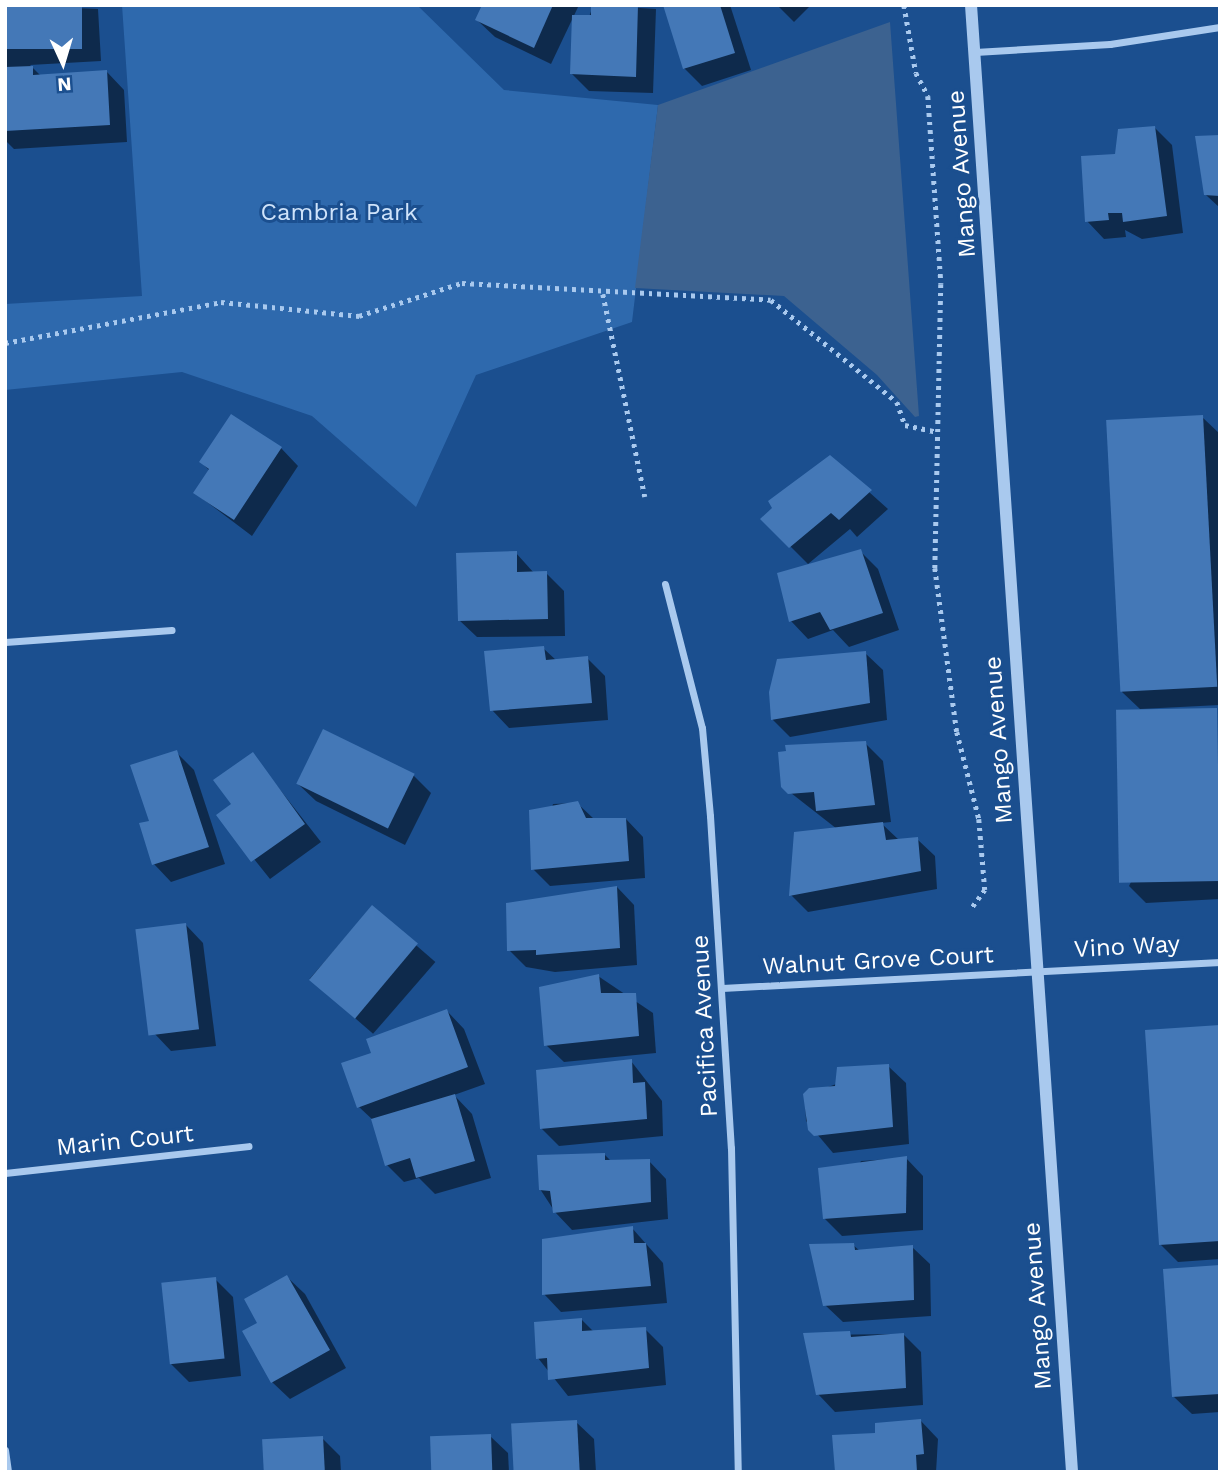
<!DOCTYPE html>
<style>
body{margin:0}
#map{position:relative;width:1225px;height:1477px;overflow:hidden;background:#1b4f8f;font-family:"Work Sans",sans-serif}
div>[style]{position:absolute}
[style*='--x']{left:calc(var(--x)*1px);top:calc(var(--y)*1px);width:calc(var(--w)*1px);rotate:calc(var(--a)*1deg)}
.green>*{inset:0;background:#2e69ad}
.water>*{inset:0;background:#3c6290}
.shadow>*{inset:0;background:#0007;transform-origin:0 0}
.building>*{inset:0;background:#4478b7;transform-origin:0 0}
.path>*{height:4.5px;margin-top:-2.25px;transform-origin:0;background:repeating-linear-gradient(90deg,#a9c9ee 0 3.5px,transparent 0 8.5px)}
.minor>*{height:7px;margin:-3.5px;padding:0 3.5px;transform-origin:3.5px;border-radius:3.5px;background:#a9c9ee}
.tertiary>*{height:12px;margin:-6px;padding:0 6px;transform-origin:6px;border-radius:6px;background:#a9c9ee}
span{translate:-50% -50%;white-space:nowrap;text-align:center;line-height:1.15;-webkit-text-stroke:6px #1b4f8f;paint-order:stroke}
.street-label{font-size:24px;color:#fff}
.park-label{font-size:24px;color:#cfe3fa}
.frame{position:absolute;inset:0;border:7px solid #fff;pointer-events:none}
.north{position:absolute;left:28px;top:28px;width:70px;height:70px;-webkit-text-stroke:5px #1b4f8f;paint-order:stroke;rotate:176deg;font-size:19px;font-weight:700;line-height:28px;text-align:center;color:#fff}
.north::after{content:'';display:block;margin:auto;width:24px;height:32px;background:#fff;clip-path:polygon(50% 0,100% 100%,50% 72%,0 100%)}
</style>
<div id="map">
<div class="green">
<i style="clip-path:polygon(122px 5px,417px 5px,504px 90px,658px 105px,632px 322px,476px 375px,416px 507px,312px 416px,182px 372px,5px 390px,5px 304px,142px 296px)"></i>
</div>
<div class="water">
<i style="clip-path:polygon(890px 22px,919px 416px,915px 417px,877px 375px,784px 296px,635px 288px,658px 105px)"></i>
</div>
<div class="shadow">
<i style="clip-path:polygon(5px 5px,98px 9px,101px 61px,30px 65px,41px 76px,107px 72px,124px 90px,127px 142px,14px 149px,5px 140px)"></i>
<i style="clip-path:polygon(484px 5px,579px 5px,551px 64px,495px 37px,477px 20px)"></i>
<i style="clip-path:polygon(593px 5px,656px 9px,653px 93px,589px 91px,571px 73px)"></i>
<i style="clip-path:polygon(664px 5px,730px 5px,751px 70px,702px 86px,684px 68px)"></i>
<i style="clip-path:polygon(777px 5px,811px 5px,794px 22px)"></i>
<i style="clip-path:polygon(1155px 128px,1172px 145px,1183px 233px,1142px 239px,1125px 230px,1126px 237px,1104px 239px,1087px 221px,1116px 155px)"></i>
<i style="clip-path:polygon(1220px 136px,1220px 208px,1206px 195px)"></i>
<i style="clip-path:polygon(1202px 417px,1220px 434px,1220px 705px,1140px 709px,1122px 692px)"></i>
<i style="clip-path:polygon(281px 448px,298px 466px,252px 536px,195px 493px,210px 471px,201px 462px)"></i>
<i style="clip-path:polygon(830px 457px,888px 509px,857px 537px,850px 529px,808px 564px,763px 519px)"></i>
<i style="clip-path:polygon(860px 551px,878px 569px,899px 630px,849px 647px,833px 630px,808px 639px,791px 621px)"></i>
<i style="clip-path:polygon(516px 553px,534px 573px,546px 573px,564px 591px,565px 636px,477px 637px,459px 620px)"></i>
<i style="clip-path:polygon(543px 648px,557px 661px,587px 658px,605px 676px,608px 720px,509px 728px,492px 710px)"></i>
<i style="clip-path:polygon(865px 653px,883px 670px,887px 720px,790px 737px,773px 720px,771px 692px)"></i>
<i style="clip-path:polygon(1216px 710px,1220px 899px,1146px 903px,1129px 886px)"></i>
<i style="clip-path:polygon(865px 743px,883px 761px,891px 822px,881px 823px,899px 840px,917px 839px,935px 856px,937px 889px,808px 912px,791px 895px,837px 829px,782px 786px)"></i>
<i style="clip-path:polygon(176px 752px,194px 770px,225px 864px,171px 882px,154px 864px,151px 822px)"></i>
<i style="clip-path:polygon(252px 754px,321px 842px,270px 879px,219px 815px,233px 805px)"></i>
<i style="clip-path:polygon(414px 776px,431px 793px,405px 845px,316px 801px,298px 784px)"></i>
<i style="clip-path:polygon(577px 803px,594px 819px,626px 819px,643px 837px,645px 878px,550px 886px,533px 869px,553px 804px)"></i>
<i style="clip-path:polygon(617px 887px,634px 905px,637px 965px,555px 972px,526px 967px,509px 950px)"></i>
<i style="left:372px;top:907px;width:84px;height:95px;rotate:41deg"></i>
<i style="clip-path:polygon(186px 925px,203px 943px,216px 1046px,171px 1051px,154px 1033px)"></i>
<i style="clip-path:polygon(598px 976px,653px 1013px,656px 1053px,564px 1062px,546px 1045px)"></i>
<i style="clip-path:polygon(447px 1011px,464px 1029px,485px 1084px,454px 1095px,472px 1114px,491px 1178px,435px 1194px,419px 1178px,404px 1182px,387px 1165px,374px 1121px,359px 1107px,374px 1054px)"></i>
<i style="clip-path:polygon(1220px 1027px,1220px 1259px,1178px 1262px,1160px 1244px)"></i>
<i style="clip-path:polygon(631px 1061px,662px 1101px,663px 1136px,559px 1146px,541px 1128px)"></i>
<i style="clip-path:polygon(888px 1066px,906px 1083px,909px 1144px,833px 1153px,806px 1121px,805px 1095px)"></i>
<i style="clip-path:polygon(604px 1154px,612px 1162px,649px 1161px,666px 1179px,668px 1219px,572px 1230px,555px 1212px,540px 1189px)"></i>
<i style="clip-path:polygon(906px 1158px,923px 1176px,923px 1230px,842px 1236px,824px 1218px,861px 1161px)"></i>
<i style="clip-path:polygon(632px 1228px,663px 1263px,667px 1303px,561px 1312px,544px 1294px)"></i>
<i style="clip-path:polygon(853px 1245px,860px 1251px,912px 1247px,930px 1264px,931px 1316px,843px 1322px,825px 1305px)"></i>
<i style="clip-path:polygon(1220px 1267px,1220px 1412px,1192px 1414px,1174px 1397px)"></i>
<i style="clip-path:polygon(287px 1277px,305px 1294px,346px 1368px,290px 1399px,272px 1382px)"></i>
<i style="clip-path:polygon(215px 1279px,233px 1297px,241px 1376px,189px 1382px,171px 1364px)"></i>
<i style="clip-path:polygon(582px 1320px,594px 1332px,645px 1329px,663px 1347px,666px 1385px,568px 1396px,538px 1358px)"></i>
<i style="clip-path:polygon(903px 1334px,921px 1352px,923px 1405px,835px 1412px,818px 1394px,805px 1335px)"></i>
<i style="clip-path:polygon(921px 1421px,938px 1439px,936px 1472px,837px 1472px,876px 1435px)"></i>
<i style="clip-path:polygon(576px 1422px,594px 1439px,596px 1472px,516px 1472px)"></i>
<i style="clip-path:polygon(490px 1436px,508px 1453px,509px 1472px,434px 1472px)"></i>
<i style="clip-path:polygon(322px 1438px,340px 1456px,341px 1472px,266px 1472px)"></i>
</div>
<div class="building">
<i style="left:5px;top:5px;width:77px;height:44px"></i>
<i style="clip-path:polygon(482px 5px,553px 5px,534px 48px,475px 20px)"></i>
<i style="clip-path:polygon(591px 5px,638px 5px,636px 77px,570px 74px,572px 15px,591px 15px)"></i>
<i style="clip-path:polygon(663px 5px,720px 5px,735px 53px,683px 69px)"></i>
<i style="clip-path:polygon(33px 66px,33px 75px,107px 70px,110px 125px,5px 131px,5px 67px)"></i>
<i style="clip-path:polygon(1155px 126px,1167px 216px,1123px 222px,1122px 213px,1108px 213px,1109px 220px,1085px 222px,1081px 156px,1115px 154px,1118px 129px)"></i>
<i style="clip-path:polygon(1220px 135px,1220px 196px,1204px 195px,1195px 136px)"></i>
<i style="clip-path:polygon(231px 414px,282px 447px,234px 520px,193px 493px,209px 469px,199px 462px)"></i>
<i style="left:1203px;top:415px;width:272px;height:97px;rotate:87deg"></i>
<i style="clip-path:polygon(830px 455px,872px 490px,839px 520px,831px 513px,789px 548px,760px 519px,772px 508px,768px 501px)"></i>
<i style="clip-path:polygon(861px 549px,883px 613px,830px 630px,820px 612px,789px 622px,777px 573px)"></i>
<i style="clip-path:polygon(517px 551px,517px 572px,547px 571px,548px 619px,458px 621px,456px 553px)"></i>
<i style="clip-path:polygon(544px 646px,546px 660px,588px 656px,592px 703px,490px 711px,484px 651px)"></i>
<i style="clip-path:polygon(866px 651px,870px 703px,771px 720px,769px 692px,777px 659px)"></i>
<i style="left:1217px;top:708px;width:173px;height:101px;rotate:89deg"></i>
<i style="left:323px;top:729px;width:102px;height:61px;rotate:26deg"></i>
<i style="clip-path:polygon(866px 741px,875px 805px,816px 811px,814px 792px,788px 794px,781px 787px,778px 752px,786px 751px,785px 745px)"></i>
<i style="clip-path:polygon(177px 750px,209px 847px,152px 865px,139px 823px,149px 821px,130px 765px)"></i>
<i style="clip-path:polygon(253px 752px,305px 824px,251px 862px,216px 815px,231px 804px,213px 780px)"></i>
<i style="clip-path:polygon(578px 801px,586px 818px,626px 818px,629px 861px,531px 870px,529px 810px)"></i>
<i style="clip-path:polygon(883px 822px,886px 840px,918px 837px,921px 871px,789px 896px,794px 832px)"></i>
<i style="clip-path:polygon(617px 886px,620px 948px,536px 955px,536px 950px,507px 951px,506px 903px)"></i>
<i style="left:372px;top:905px;width:60px;height:98px;rotate:40deg"></i>
<i style="left:186px;top:923px;width:107px;height:51px;rotate:83deg"></i>
<i style="clip-path:polygon(599px 974px,601px 993px,636px 993px,639px 1036px,544px 1046px,539px 987px)"></i>
<i style="clip-path:polygon(447px 1009px,468px 1067px,357px 1108px,341px 1063px,371px 1053px,366px 1039px)"></i>
<i style="clip-path:polygon(1220px 1025px,1220px 1241px,1159px 1245px,1145px 1030px)"></i>
<i style="clip-path:polygon(632px 1059px,633px 1083px,645px 1082px,647px 1119px,540px 1129px,536px 1070px)"></i>
<i style="clip-path:polygon(889px 1064px,893px 1127px,814px 1136px,808px 1130px,803px 1094px,809px 1088px,835px 1086px,837px 1067px)"></i>
<i style="clip-path:polygon(455px 1094px,475px 1161px,416px 1178px,410px 1158px,385px 1166px,371px 1119px)"></i>
<i style="clip-path:polygon(605px 1153px,605px 1160px,650px 1159px,651px 1202px,553px 1213px,550px 1191px,539px 1190px,537px 1155px)"></i>
<i style="clip-path:polygon(907px 1156px,906px 1213px,823px 1219px,818px 1168px)"></i>
<i style="clip-path:polygon(633px 1226px,634px 1243px,646px 1243px,651px 1286px,542px 1295px,542px 1239px)"></i>
<i style="clip-path:polygon(854px 1243px,855px 1250px,913px 1245px,914px 1300px,823px 1306px,809px 1244px)"></i>
<i style="clip-path:polygon(1220px 1265px,1220px 1394px,1172px 1397px,1163px 1269px)"></i>
<i style="clip-path:polygon(287px 1275px,330px 1350px,271px 1383px,242px 1331px,257px 1323px,244px 1299px)"></i>
<i style="left:216px;top:1277px;width:82px;height:55px;rotate:84deg"></i>
<i style="clip-path:polygon(582px 1318px,582px 1331px,646px 1327px,649px 1368px,548px 1380px,547px 1358px,536px 1359px,534px 1322px)"></i>
<i style="clip-path:polygon(850px 1331px,851px 1337px,904px 1333px,906px 1388px,816px 1395px,803px 1333px)"></i>
<i style="clip-path:polygon(921px 1419px,924px 1454px,916px 1455px,917px 1472px,835px 1472px,832px 1435px,875px 1433px,875px 1423px)"></i>
<i style="left:577px;top:1420px;width:52px;height:66px;rotate:87deg"></i>
<i style="left:491px;top:1434px;width:38px;height:61px;rotate:88deg"></i>
<i style="left:323px;top:1436px;width:36px;height:61px;rotate:87deg"></i>
</div>
<div class="path">
<i style="--x:904;--y:5;--w:69;--a:80"></i>
<i style="--x:916;--y:73;--w:26;--a:62"></i>
<i style="--x:928;--y:96;--w:188;--a:86"></i>
<i style="--x:941;--y:284;--w:284;--a:91.2"></i>
<i style="--x:935;--y:568;--w:165;--a:82.4"></i>
<i style="--x:957;--y:732;--w:90;--a:75.8"></i>
<i style="--x:979;--y:819;--w:71;--a:85.2"></i>
<i style="--x:985;--y:890;--w:22;--a:126"></i>
<i style="--x:603;--y:294;--w:207;--a:78.3"></i>
<i style="--x:5;--y:343;--w:220;--a:-10.7"></i>
<i style="--x:221;--y:302;--w:139;--a:5.8"></i>
<i style="--x:359;--y:316;--w:108;--a:-17.8"></i>
<i style="--x:462;--y:283;--w:309;--a:3.1"></i>
<i style="--x:771;--y:300;--w:162;--a:39"></i>
<i style="--x:897;--y:402;--w:24;--a:71"></i>
<i style="--x:905;--y:425;--w:30;--a:12"></i>
</div>
<div class="minor">
<i style="--x:975;--y:52;--w:135;--a:-3.4"></i>
<i style="--x:1110;--y:44;--w:111;--a:-8.8"></i>
<i style="--x:665;--y:584;--w:149;--a:75.6"></i>
<i style="--x:702;--y:728;--w:88;--a:84.8"></i>
<i style="--x:710;--y:816;--w:333;--a:86.4"></i>
<i style="--x:731;--y:1148;--w:324;--a:88.8"></i>
<i style="--x:5;--y:642;--w:167;--a:-4.1"></i>
<i style="--x:722;--y:988;--w:499;--a:-3"></i>
<i style="--x:5;--y:1173;--w:245;--a:-6.3"></i>
<i style="--x:5;--y:1450;--w:22;--a:82"></i>
</div>
<div class="tertiary">
<i style="--x:971;--y:5;--w:1470;--a:86.06"></i>
</div>
<div class="street-label">
<span style="left:962px;top:174px;rotate:-94deg">Mango Avenue</span>
<span style="left:999px;top:740px;rotate:-94deg">Mango Avenue</span>
<span style="left:1127px;top:947px;rotate:-3deg">Vino Way</span>
<span style="left:878px;top:961px;rotate:-3deg">Walnut Grove Court</span>
<span style="left:705px;top:1026px;rotate:-93deg">Pacifica Avenue</span>
<span style="left:125px;top:1141px;rotate:-6deg">Marin Court</span>
<span style="left:1038px;top:1306px;rotate:-94deg">Mango Avenue</span>
</div>
<div class="park-label">
<span style="left:339px;top:213px">Cambria Park</span>
</div>
<div class="frame"></div>
<div class="north">N</div>
</div>
